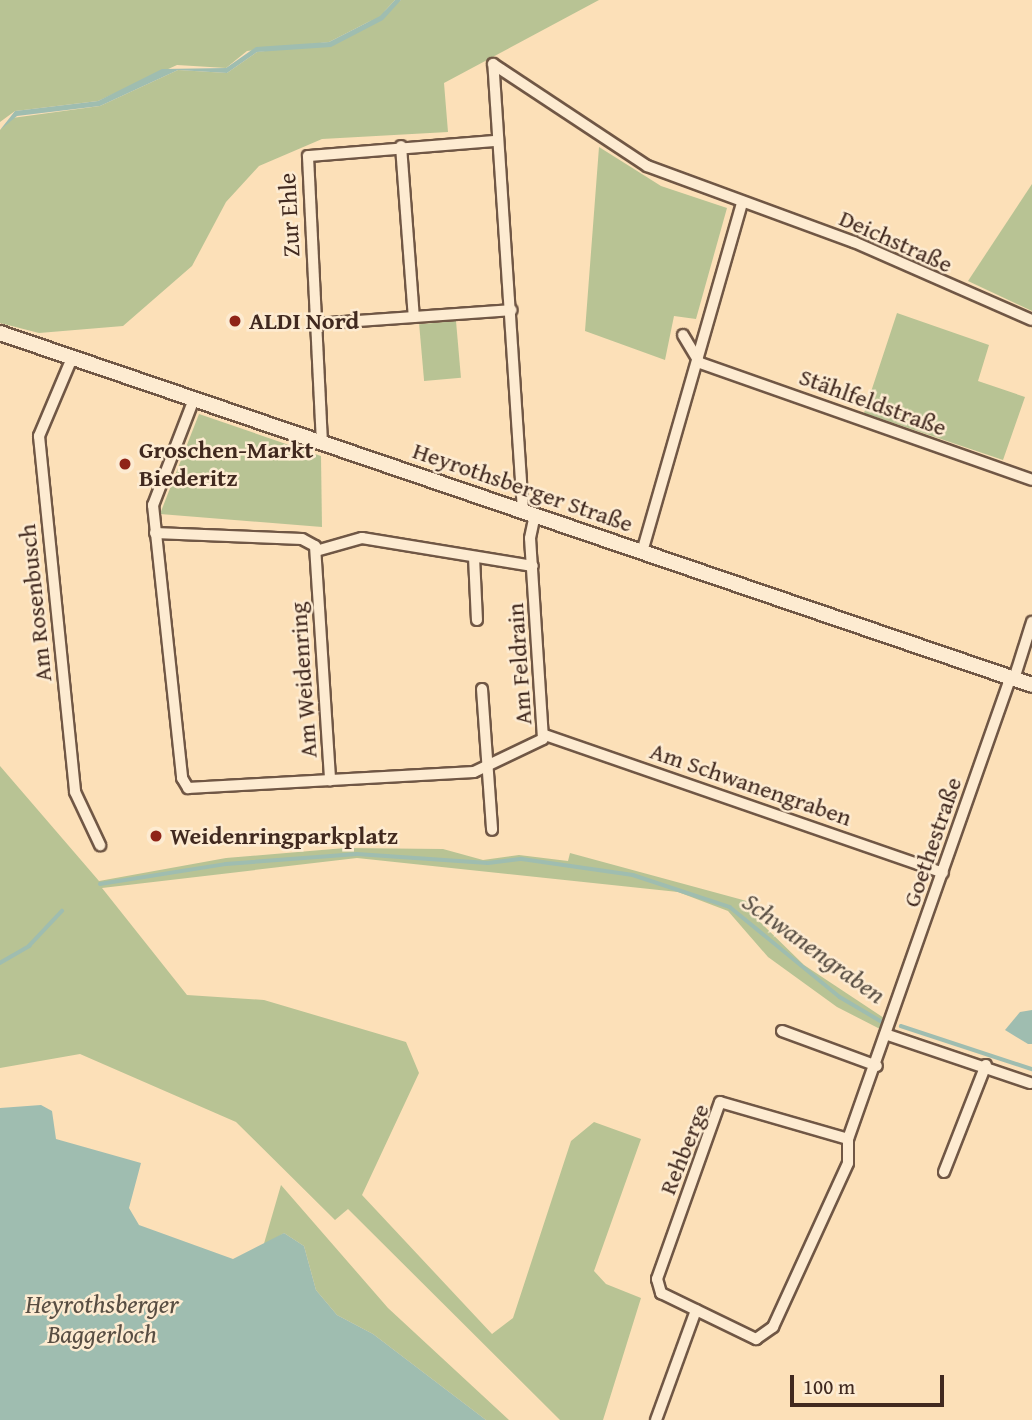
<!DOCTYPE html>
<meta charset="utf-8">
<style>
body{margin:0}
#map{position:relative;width:1032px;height:1420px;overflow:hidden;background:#fce0b8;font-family:"Gentium Book Plus",serif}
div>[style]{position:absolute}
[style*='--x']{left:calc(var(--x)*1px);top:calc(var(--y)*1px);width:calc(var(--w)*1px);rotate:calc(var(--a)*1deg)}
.green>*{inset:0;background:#b8c394;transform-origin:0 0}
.water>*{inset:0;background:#9fbdb0}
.stream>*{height:3.5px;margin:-1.75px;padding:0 1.75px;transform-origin:1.75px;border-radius:1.75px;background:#9fbdb0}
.roads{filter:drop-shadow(2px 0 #705745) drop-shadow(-2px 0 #705745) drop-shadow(0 2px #705745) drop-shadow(0 -2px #705745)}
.street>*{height:10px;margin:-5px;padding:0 5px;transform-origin:5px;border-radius:5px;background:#fdebd1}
.secondary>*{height:14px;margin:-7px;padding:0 7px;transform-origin:7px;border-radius:7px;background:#fdebd1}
.dots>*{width:19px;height:19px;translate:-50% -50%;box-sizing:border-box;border:4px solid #fdebd1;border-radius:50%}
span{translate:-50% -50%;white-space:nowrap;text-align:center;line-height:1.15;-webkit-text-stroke:5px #fdebd1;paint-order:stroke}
.street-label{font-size:24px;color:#41291f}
.poi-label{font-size:24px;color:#41291f;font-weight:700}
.left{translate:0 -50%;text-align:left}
.water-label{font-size:26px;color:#584e43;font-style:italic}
.scale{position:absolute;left:790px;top:1375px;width:154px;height:32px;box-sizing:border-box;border:4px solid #41291f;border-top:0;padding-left:9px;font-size:21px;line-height:24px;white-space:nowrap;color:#41291f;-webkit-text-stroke:5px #fdebd1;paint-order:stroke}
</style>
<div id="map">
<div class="green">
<i style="clip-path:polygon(0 0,395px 0,380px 16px,329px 42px,247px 51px,226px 68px,177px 65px,98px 101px,15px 111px,0 122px)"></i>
<i style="clip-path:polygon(401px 0,599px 0,444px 83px,448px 132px,322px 139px,259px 166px,226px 202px,192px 266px,123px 326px,39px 333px,0 323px,0 130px,12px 118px,100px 106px,178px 70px,227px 73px,257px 52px,339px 42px)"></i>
<i style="clip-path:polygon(599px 147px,661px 186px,727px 208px,696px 319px,674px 316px,665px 360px,585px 331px)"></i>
<i style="clip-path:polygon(1032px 184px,1032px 311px,968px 281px)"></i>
<i style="clip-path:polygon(897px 313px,989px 345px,978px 381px,1025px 397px,1003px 460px,864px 413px)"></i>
<i style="left:456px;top:321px;width:57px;height:37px;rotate:85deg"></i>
<i style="clip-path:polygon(199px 414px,321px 456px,322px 527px,160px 514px)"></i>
<i style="clip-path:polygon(0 766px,99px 881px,226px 858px,345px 848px,443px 849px,483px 860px,519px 855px,568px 861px,570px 853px,754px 903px,758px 920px,804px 965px,884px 1018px,880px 1029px,837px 1007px,768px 957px,728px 911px,678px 892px,357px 858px,102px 888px,187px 995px,264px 1000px,406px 1042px,419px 1073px,362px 1195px,492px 1334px,513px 1318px,571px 1141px,594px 1122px,641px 1139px,594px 1271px,606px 1284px,641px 1298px,603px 1420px,560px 1420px,348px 1209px,335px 1220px,236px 1122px,80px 1054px,0 1068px)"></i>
<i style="clip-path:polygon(281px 1185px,388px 1308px,509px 1420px,486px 1420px,373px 1334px,337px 1315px,316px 1290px,304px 1246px,284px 1233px,263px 1247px)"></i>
</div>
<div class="water">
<i style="clip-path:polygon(395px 0,401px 0,383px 20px,331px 47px,257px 52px,227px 73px,178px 70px,100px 106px,17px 116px,0 130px,15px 111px,98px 101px,162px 69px,226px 68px,256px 47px,329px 42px,380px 16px)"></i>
<i style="clip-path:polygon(1032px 1010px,1032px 1044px,1028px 1044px,1005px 1030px,1020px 1012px)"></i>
<i style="clip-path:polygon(41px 1105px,52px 1111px,56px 1139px,141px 1163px,129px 1208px,139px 1225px,233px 1259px,284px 1233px,304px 1246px,316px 1290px,337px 1315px,373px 1334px,486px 1420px,0 1420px,0 1108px)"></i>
</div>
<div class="stream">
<i style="--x:100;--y:884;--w:128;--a:-9"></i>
<i style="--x:226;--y:864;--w:131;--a:-4.4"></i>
<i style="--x:357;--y:854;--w:131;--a:3.9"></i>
<i style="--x:488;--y:863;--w:34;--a:-7"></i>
<i style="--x:522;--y:859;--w:112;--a:8.2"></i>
<i style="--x:633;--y:875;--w:102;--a:18.3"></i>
<i style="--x:730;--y:907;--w:142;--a:39.3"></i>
<i style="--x:840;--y:997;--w:51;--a:30.6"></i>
<i style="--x:0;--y:963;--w:34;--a:-30"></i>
<i style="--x:29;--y:946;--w:48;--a:-46.7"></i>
<i style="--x:901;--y:1026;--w:138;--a:18.2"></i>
</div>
<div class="roads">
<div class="street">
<i style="--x:401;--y:146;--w:171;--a:85.7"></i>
<i style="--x:317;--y:324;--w:195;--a:-4.1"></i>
<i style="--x:683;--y:335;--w:29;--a:59"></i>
<i style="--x:72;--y:358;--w:85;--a:112.9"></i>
<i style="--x:39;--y:436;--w:358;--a:84.2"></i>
<i style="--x:75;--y:792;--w:59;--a:64.7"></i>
<i style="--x:700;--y:363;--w:352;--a:19.4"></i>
<i style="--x:194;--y:399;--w:114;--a:111.1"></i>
<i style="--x:153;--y:505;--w:275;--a:83.9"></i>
<i style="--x:182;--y:778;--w:12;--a:59"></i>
<i style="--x:188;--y:788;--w:286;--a:-3.2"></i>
<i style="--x:474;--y:772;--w:76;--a:-25.6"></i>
<i style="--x:543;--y:739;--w:201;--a:-93.7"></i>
<i style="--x:530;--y:538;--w:24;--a:-78"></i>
<i style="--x:322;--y:443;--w:287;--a:-92.8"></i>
<i style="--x:308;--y:156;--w:188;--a:-4.6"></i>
<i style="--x:523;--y:511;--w:448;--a:-93.8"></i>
<i style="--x:493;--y:64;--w:185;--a:33.5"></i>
<i style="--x:647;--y:166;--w:221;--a:20.2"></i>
<i style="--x:854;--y:242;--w:194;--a:23.7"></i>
<i style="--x:155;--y:533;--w:147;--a:2.3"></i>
<i style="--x:302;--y:539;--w:15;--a:28"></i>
<i style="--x:315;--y:546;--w:235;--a:86.3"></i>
<i style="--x:316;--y:551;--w:48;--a:-15.8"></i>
<i style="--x:362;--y:538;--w:173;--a:9.3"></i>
<i style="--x:642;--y:552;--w:362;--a:-74"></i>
<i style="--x:474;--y:557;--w:63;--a:87.3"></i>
<i style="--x:1014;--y:679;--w:60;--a:-72.5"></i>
<i style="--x:482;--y:689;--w:141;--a:85.9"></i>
<i style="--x:545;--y:735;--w:421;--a:19.1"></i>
<i style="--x:782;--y:1031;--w:101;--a:20.2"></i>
<i style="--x:888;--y:1035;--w:150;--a:18.7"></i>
<i style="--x:848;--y:1139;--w:133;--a:-163.9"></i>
<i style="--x:720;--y:1102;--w:188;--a:109.6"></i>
<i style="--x:657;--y:1279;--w:15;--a:74"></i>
<i style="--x:661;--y:1293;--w:106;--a:25.8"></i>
<i style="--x:756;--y:1339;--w:21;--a:-35"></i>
<i style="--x:773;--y:1327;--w:180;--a:-65.4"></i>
<i style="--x:848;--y:1163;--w:24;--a:-90"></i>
<i style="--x:848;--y:1139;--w:489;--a:-70.6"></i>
<i style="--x:944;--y:1172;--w:115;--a:-68.6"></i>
<i style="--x:656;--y:1420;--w:117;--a:-70"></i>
</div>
<div class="secondary">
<i style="--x:0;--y:333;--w:1090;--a:18.83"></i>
</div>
</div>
<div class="dots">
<i style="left:235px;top:321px;background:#8f2418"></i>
<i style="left:125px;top:464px;background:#8f2418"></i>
<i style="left:156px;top:836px;background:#8f2418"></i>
</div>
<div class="street-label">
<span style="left:289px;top:215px;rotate:-93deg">Zur Ehle</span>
<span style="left:896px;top:241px;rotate:24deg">Deichstraße</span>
<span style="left:873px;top:402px;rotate:20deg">Stählfeldstraße</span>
<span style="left:523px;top:487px;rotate:19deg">Heyrothsberger Straße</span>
<span style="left:35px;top:603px;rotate:-96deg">Am Rosenbusch</span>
<span style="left:519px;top:664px;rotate:-94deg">Am Feldrain</span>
<span style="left:303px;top:680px;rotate:-94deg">Am Weidenring</span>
<span style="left:751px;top:784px;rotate:19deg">Am Schwanengraben</span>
<span style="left:932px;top:842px;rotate:-71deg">Goethestraße</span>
<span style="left:684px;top:1149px;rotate:-68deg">Rehberge</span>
</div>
<div class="poi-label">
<span class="left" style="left:249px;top:321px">ALDI Nord</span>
<span class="left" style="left:139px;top:464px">Groschen-Markt<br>Biederitz</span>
<span class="left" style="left:170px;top:836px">Weidenringparkplatz</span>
</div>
<div class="water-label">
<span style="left:814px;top:948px;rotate:36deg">Schwanengraben</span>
<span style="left:102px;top:1319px">Heyrothsberger<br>Baggerloch</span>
</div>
<div class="scale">100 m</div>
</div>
